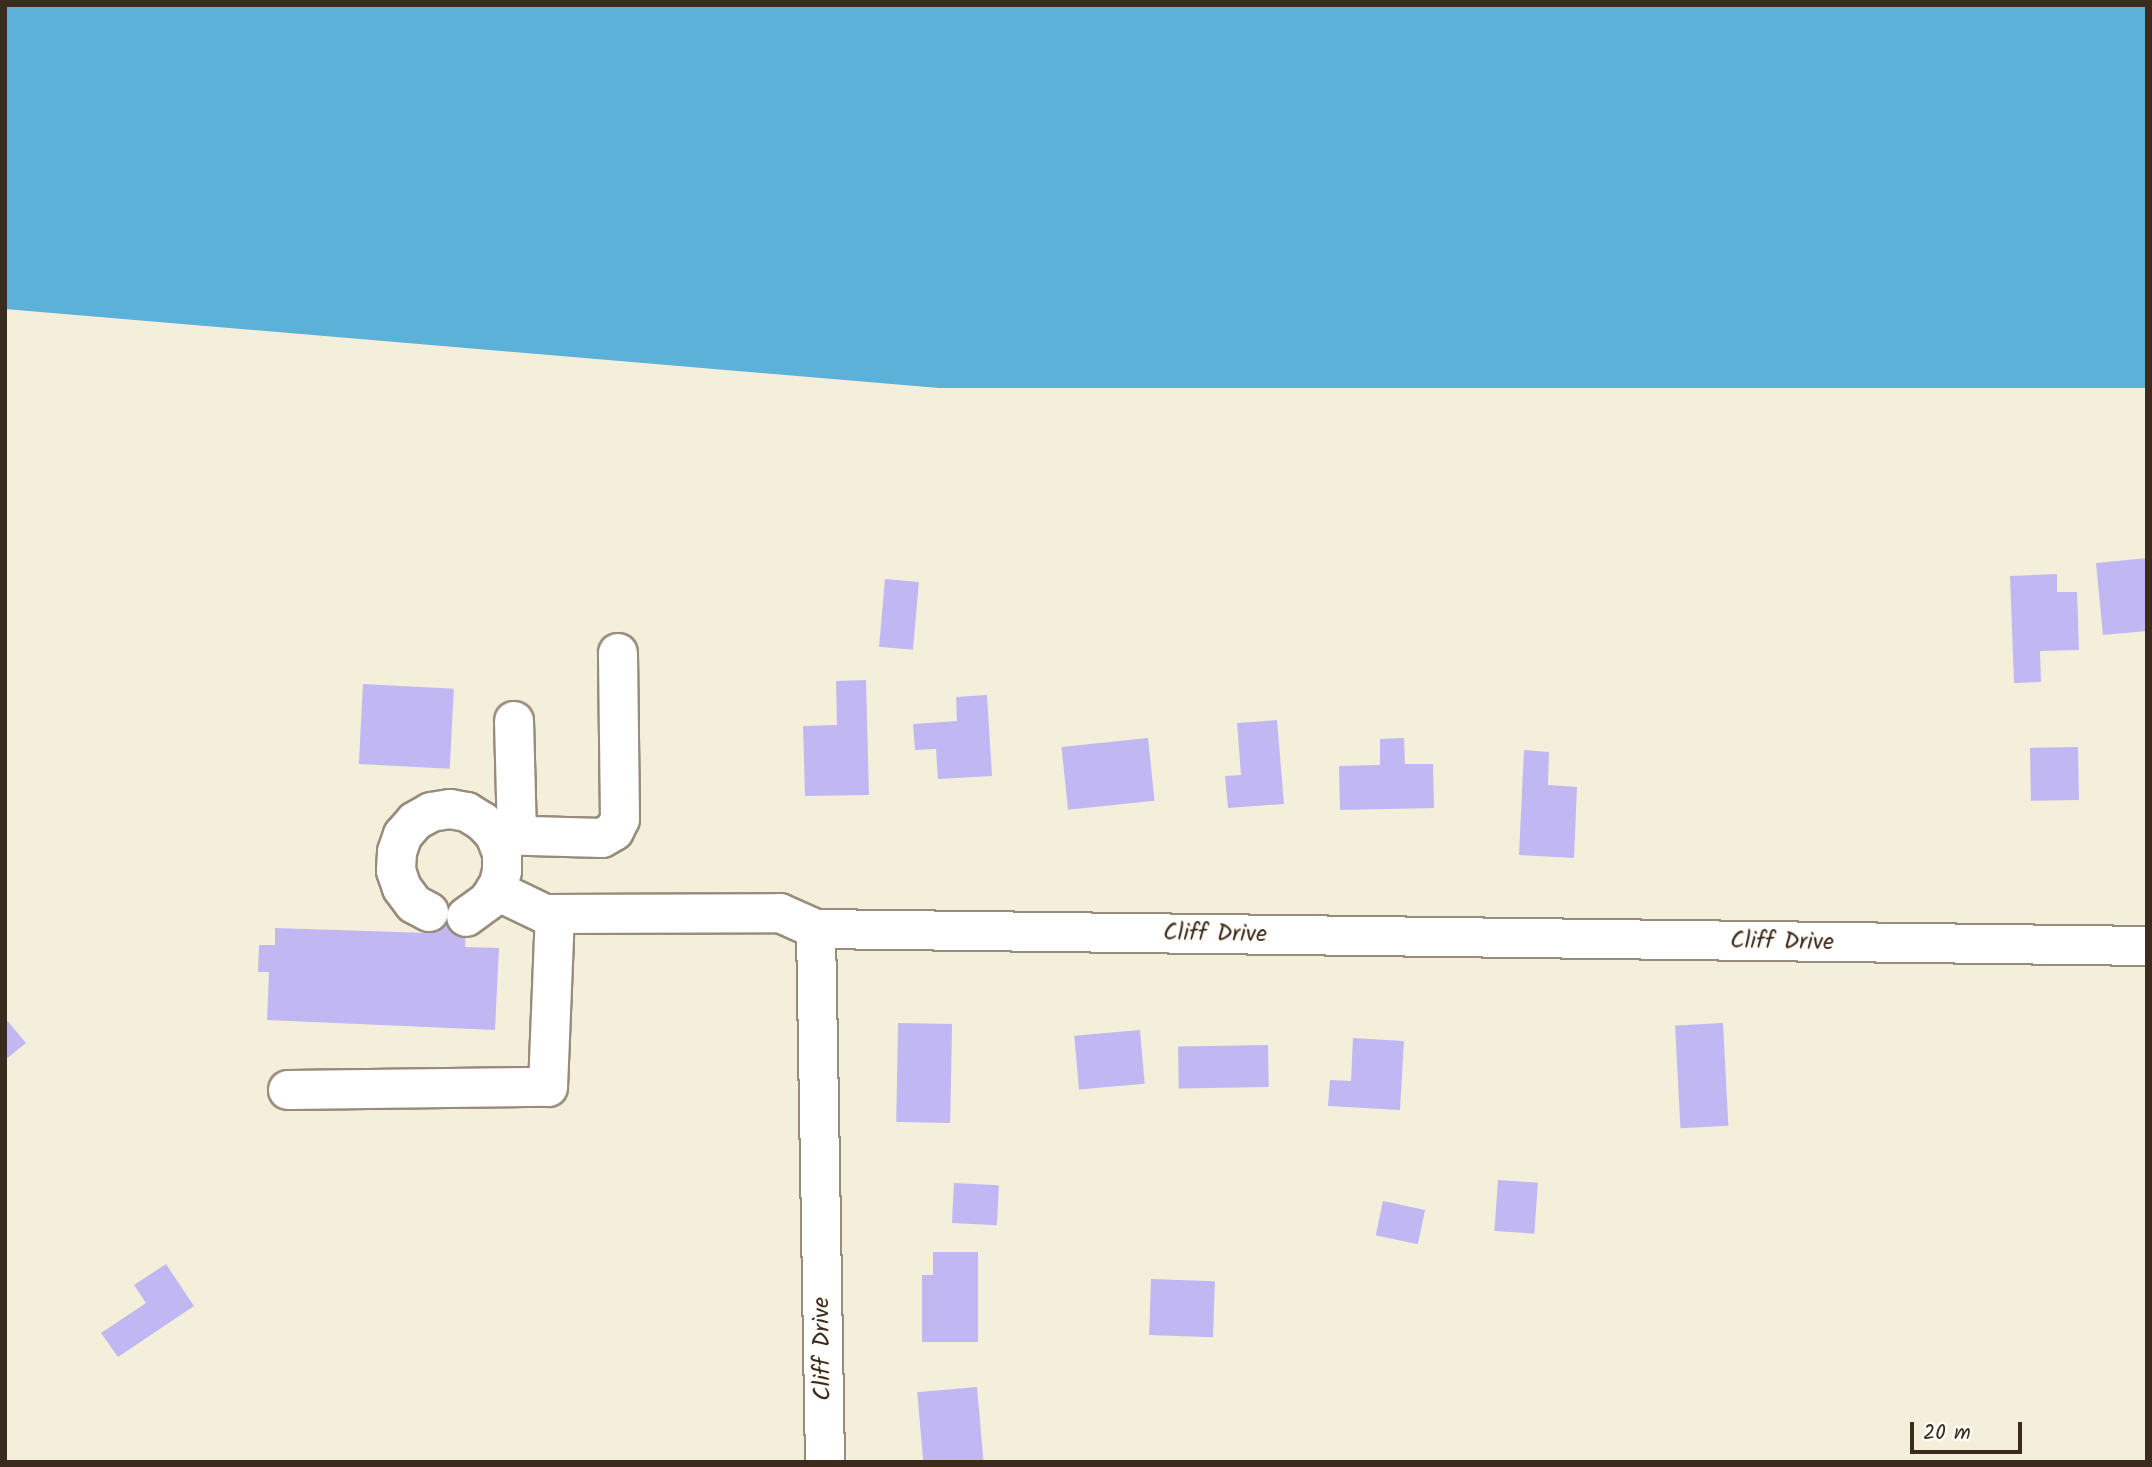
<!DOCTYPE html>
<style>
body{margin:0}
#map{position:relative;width:2152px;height:1467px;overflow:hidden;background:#f4efdb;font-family:Kalam,sans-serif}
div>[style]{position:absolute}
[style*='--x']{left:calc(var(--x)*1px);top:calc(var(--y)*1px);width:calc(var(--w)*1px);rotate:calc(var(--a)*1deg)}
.water>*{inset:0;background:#5bb1d8}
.building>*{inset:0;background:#c1b8f3;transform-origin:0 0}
.roads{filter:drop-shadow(2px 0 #988c7c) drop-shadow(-2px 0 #988c7c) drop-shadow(0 2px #988c7c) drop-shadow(0 -2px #988c7c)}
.minor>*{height:38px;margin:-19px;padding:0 19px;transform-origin:19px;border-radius:19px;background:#fff}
span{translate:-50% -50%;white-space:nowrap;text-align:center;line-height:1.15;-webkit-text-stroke:5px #fdfcf7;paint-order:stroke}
.street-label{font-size:24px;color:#3b2a1e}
.frame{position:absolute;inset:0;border:7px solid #3b2a1e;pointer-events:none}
.scale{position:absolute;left:1910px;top:1422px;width:112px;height:32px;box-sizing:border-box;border:4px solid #3b2a1e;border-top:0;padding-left:9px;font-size:21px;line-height:24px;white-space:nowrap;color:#3b2a1e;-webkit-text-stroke:5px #fdfcf7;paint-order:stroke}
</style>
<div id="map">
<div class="water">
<i style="clip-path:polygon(5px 5px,2147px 5px,2147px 388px,939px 388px,5px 309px)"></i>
</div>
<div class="building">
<i style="clip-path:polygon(2147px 558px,2147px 631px,2103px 635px,2096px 563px)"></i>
<i style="clip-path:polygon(2057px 574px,2057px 592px,2077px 592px,2079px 650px,2040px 651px,2041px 682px,2014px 683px,2010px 576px)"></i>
<i style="left:885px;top:579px;width:34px;height:68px;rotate:5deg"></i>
<i style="clip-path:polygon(866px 680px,869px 795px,805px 796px,803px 726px,837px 725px,836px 681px)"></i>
<i style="left:363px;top:684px;width:91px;height:80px;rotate:3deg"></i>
<i style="clip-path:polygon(987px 695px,992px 776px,938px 779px,936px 749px,915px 750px,913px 724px,957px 721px,956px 697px)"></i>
<i style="clip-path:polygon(1277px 720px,1284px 804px,1228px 808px,1225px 776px,1241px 775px,1237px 723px)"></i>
<i style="left:1148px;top:738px;width:63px;height:87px;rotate:84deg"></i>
<i style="clip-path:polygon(1404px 738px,1405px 764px,1433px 764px,1434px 808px,1340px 810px,1339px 766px,1380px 765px,1380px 739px)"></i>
<i style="left:2078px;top:747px;width:53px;height:48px;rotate:89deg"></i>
<i style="clip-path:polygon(1524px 750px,1549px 752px,1548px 785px,1577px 787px,1574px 858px,1519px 855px)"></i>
<i style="clip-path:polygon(429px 908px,467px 908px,465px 947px,499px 948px,495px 1030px,267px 1020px,269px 972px,258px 972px,259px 945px,275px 945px,275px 928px,428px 933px)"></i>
<i style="clip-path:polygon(5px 1018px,26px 1043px,5px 1060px)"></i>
<i style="left:898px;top:1023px;width:54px;height:99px;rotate:1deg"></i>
<i style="left:1723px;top:1023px;width:103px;height:48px;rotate:87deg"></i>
<i style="left:1140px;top:1030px;width:54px;height:66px;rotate:85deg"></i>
<i style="clip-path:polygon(1353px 1038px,1404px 1041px,1400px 1110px,1328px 1106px,1330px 1080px,1351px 1081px)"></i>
<i style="left:1268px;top:1045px;width:42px;height:90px;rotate:89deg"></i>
<i style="left:1498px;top:1180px;width:40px;height:51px;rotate:4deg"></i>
<i style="left:954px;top:1183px;width:45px;height:40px;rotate:3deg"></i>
<i style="left:1383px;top:1201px;width:43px;height:35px;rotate:12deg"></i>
<i style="clip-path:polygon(933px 1252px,978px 1252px,978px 1342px,922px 1342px,922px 1275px,933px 1275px)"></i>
<i style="clip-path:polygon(166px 1264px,194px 1306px,118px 1357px,101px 1333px,146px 1303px,134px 1285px)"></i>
<i style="left:1151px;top:1279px;width:64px;height:56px;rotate:2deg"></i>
<i style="left:977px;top:1387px;width:75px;height:60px;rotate:85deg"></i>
</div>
<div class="roads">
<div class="minor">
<i style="--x:514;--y:721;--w:115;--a:88.5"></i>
<i style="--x:495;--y:835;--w:107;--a:1.6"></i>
<i style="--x:602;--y:838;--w:14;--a:-30"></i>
<i style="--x:614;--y:831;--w:13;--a:-63"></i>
<i style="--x:620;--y:819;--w:166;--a:-90.7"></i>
<i style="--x:495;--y:890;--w:55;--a:25.6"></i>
<i style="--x:545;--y:914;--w:235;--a:-0.2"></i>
<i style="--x:780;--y:913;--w:39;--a:24"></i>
<i style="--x:429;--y:912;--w:17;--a:-152"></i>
<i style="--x:414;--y:904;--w:20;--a:-127"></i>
<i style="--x:402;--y:888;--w:18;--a:-109"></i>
<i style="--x:396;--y:871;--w:19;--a:-87"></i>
<i style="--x:397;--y:852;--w:18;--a:-71"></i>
<i style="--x:403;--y:835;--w:18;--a:-49"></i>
<i style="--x:415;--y:821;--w:18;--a:-29"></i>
<i style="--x:431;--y:812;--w:19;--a:-9"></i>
<i style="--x:450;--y:809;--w:17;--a:10"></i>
<i style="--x:467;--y:812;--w:19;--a:32"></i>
<i style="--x:483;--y:822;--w:18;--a:47"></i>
<i style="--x:495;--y:835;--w:19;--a:69"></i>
<i style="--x:502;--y:853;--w:18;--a:90"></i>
<i style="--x:502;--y:871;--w:16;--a:104"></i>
<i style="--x:498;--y:887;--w:17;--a:126"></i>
<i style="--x:488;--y:901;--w:27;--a:144"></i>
<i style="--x:288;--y:1090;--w:260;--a:-0.7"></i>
<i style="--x:548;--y:1087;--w:173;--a:-87.7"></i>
<i style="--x:825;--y:1462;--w:533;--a:-90.97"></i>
<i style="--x:816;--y:929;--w:1331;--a:0.73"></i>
</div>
</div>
<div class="street-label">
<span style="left:1215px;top:934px;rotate:1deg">Cliff Drive</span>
<span style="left:1782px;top:942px;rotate:1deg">Cliff Drive</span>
<span style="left:823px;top:1349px;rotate:-91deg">Cliff Drive</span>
</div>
<div class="frame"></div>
<div class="scale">20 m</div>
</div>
